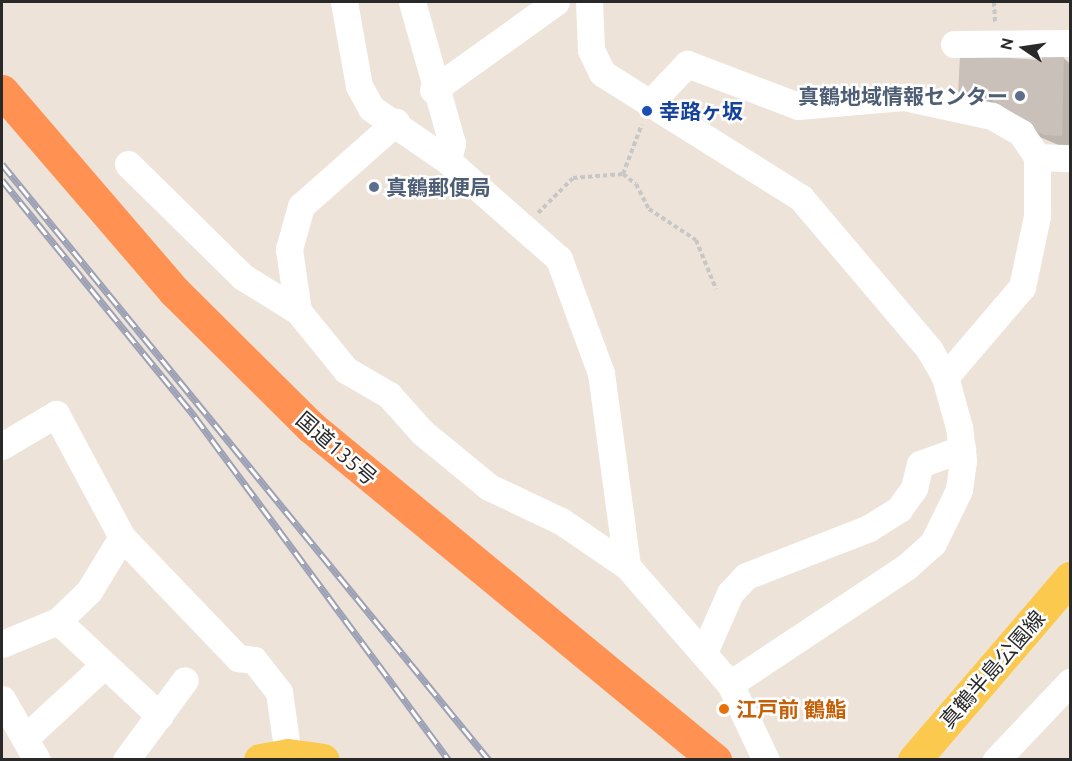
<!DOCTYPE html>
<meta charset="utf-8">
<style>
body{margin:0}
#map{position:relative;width:1072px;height:761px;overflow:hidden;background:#ede3d9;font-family:Ubuntu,"Noto Sans JP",sans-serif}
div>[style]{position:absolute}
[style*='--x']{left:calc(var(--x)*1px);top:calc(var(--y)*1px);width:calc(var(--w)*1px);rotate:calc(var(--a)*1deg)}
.shadow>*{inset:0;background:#0003}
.building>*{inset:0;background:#c8c0b9}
.path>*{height:4px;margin-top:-2px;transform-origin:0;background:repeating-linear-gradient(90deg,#c7c7c7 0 4.5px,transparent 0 7.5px)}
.minor>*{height:27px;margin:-13.5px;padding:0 13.5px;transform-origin:13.5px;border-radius:13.5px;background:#fff}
.major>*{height:33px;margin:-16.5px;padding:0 16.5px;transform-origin:16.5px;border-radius:16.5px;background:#fcc94f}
.highway>*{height:33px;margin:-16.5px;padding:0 16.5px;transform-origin:16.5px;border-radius:16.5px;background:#ff9252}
.rail>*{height:7px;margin-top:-3.5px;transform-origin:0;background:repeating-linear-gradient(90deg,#fff 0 14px,#9ca1b5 0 28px);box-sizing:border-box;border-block:2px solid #9ca1b5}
.dots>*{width:16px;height:16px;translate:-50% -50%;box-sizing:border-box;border:3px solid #fff;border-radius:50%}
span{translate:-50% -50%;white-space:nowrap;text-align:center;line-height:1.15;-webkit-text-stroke:5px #fff;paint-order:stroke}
.service-label{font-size:21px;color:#4e5e75;font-weight:700}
.right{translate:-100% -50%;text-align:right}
.left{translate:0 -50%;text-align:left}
.transit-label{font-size:21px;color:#164399;font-weight:700}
.street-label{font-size:21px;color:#292929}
.food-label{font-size:21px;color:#c56008;font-weight:700}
.frame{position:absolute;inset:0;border:3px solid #292929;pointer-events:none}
.north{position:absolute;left:994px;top:18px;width:60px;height:60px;-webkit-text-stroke:4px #fff;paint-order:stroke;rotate:283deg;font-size:16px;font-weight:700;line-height:24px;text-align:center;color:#292929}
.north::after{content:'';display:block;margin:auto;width:21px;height:27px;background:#292929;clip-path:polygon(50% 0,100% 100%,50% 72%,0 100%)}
</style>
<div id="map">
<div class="shadow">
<i style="clip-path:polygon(1064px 58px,1070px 64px,1070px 150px,975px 109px,959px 94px)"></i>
</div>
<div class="building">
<i style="clip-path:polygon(960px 55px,1042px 60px,1042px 55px,1064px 56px,1062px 136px,1044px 135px,992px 106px,993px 97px,958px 95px)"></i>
</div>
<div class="path">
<i style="--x:994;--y:2;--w:20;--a:87"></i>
<i style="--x:623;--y:174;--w:53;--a:-69.2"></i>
<i style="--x:538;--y:213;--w:49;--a:-45"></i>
<i style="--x:573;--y:178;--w:50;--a:-4.6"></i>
<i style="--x:623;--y:174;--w:16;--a:38"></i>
<i style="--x:636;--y:184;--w:28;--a:63"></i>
<i style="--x:649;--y:209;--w:56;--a:33.4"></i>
<i style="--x:696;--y:240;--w:53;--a:67.8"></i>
</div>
<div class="minor">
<i style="--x:344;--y:2;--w:85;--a:79.9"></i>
<i style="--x:359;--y:86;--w:25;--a:61"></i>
<i style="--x:371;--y:108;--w:93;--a:34.5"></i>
<i style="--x:448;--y:161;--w:148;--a:41.4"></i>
<i style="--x:559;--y:259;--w:121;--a:69.8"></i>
<i style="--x:601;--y:373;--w:195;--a:82.3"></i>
<i style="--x:627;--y:566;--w:157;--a:48.9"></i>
<i style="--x:730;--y:684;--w:84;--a:64.7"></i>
<i style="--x:412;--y:2;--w:147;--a:74.2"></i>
<i style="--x:452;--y:143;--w:18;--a:103"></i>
<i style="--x:589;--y:2;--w:48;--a:87.6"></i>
<i style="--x:591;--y:50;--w:25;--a:64"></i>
<i style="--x:602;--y:73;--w:235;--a:32.1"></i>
<i style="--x:801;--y:198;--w:198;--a:49.7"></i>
<i style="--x:929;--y:349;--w:32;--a:60"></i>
<i style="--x:945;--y:377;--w:52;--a:74.4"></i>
<i style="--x:959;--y:427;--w:34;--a:83"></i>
<i style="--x:963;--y:461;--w:29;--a:98"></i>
<i style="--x:959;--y:490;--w:59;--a:116.1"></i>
<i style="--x:933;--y:543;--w:36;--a:138"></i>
<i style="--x:906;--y:567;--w:211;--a:146.4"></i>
<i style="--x:954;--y:44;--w:116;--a:-0.5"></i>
<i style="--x:433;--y:90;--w:151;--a:-35.6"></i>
<i style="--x:650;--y:103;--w:54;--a:-46.5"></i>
<i style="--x:687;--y:64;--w:119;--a:20.7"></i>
<i style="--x:798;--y:106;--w:106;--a:-4.9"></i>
<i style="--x:904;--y:97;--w:90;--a:12.2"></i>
<i style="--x:992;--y:116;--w:34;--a:30"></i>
<i style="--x:1021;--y:133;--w:29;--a:56"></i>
<i style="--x:1037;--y:157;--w:59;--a:90"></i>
<i style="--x:1037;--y:216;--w:73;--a:101.9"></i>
<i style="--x:1022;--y:287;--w:118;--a:130.5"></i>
<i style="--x:1037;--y:157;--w:33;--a:2"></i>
<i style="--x:128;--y:164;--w:161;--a:44.5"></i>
<i style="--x:243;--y:277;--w:65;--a:31.7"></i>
<i style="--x:298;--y:311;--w:76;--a:50.9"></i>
<i style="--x:346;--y:370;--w:50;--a:30.2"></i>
<i style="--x:389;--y:395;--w:50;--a:48.3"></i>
<i style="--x:422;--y:432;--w:87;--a:39.4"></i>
<i style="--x:489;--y:487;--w:80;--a:25.3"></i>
<i style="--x:561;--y:521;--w:80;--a:34.3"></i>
<i style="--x:298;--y:311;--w:63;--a:-98.3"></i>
<i style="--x:289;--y:249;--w:45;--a:-74.4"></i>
<i style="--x:301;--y:206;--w:127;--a:-41.5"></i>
<i style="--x:2;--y:446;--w:63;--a:-30.7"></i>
<i style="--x:56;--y:414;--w:140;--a:61.8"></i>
<i style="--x:122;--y:537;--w:168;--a:46.2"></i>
<i style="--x:238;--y:658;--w:16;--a:7"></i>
<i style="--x:254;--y:660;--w:41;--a:52"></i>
<i style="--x:279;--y:692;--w:64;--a:81.9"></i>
<i style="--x:58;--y:621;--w:139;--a:43"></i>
<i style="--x:2;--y:644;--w:61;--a:-22.3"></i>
<i style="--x:58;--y:621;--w:43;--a:-44.1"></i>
<i style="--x:89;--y:591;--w:63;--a:-58.6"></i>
<i style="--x:705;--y:650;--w:62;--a:-66.3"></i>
<i style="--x:730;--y:593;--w:23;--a:-47"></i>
<i style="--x:746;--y:576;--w:132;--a:-21.3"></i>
<i style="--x:869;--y:528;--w:36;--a:-32"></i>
<i style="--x:899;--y:509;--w:26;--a:-54"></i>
<i style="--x:914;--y:488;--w:25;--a:-76"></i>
<i style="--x:920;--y:464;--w:45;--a:-19.7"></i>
<i style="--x:2;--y:699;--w:70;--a:60.2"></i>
<i style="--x:26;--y:737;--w:103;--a:-42.6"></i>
<i style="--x:126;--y:760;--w:99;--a:-53.6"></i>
<i style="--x:996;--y:760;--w:108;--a:-46.5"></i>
</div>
<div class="major">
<i style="--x:260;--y:760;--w:28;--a:-10"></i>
<i style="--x:288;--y:755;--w:35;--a:8"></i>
<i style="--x:914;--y:760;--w:240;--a:-49.4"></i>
</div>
<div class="highway">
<i style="--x:2;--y:91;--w:264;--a:49.3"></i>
<i style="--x:174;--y:291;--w:193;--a:44.8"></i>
<i style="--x:311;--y:427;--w:524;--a:39.5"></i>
</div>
<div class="rail">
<i style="--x:2;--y:164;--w:770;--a:50.75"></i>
<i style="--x:2;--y:180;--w:306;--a:50.8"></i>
<i style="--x:195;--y:417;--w:427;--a:53.5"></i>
</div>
<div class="dots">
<i style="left:1020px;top:96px;background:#5c6f8a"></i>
<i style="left:647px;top:111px;background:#1a4fb4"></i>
<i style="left:374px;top:187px;background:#5c6f8a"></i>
<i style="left:724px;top:709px;background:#e8710a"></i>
</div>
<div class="service-label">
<span class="right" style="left:1008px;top:96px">真鶴地域情報センター</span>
<span class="left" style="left:386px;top:187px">真鶴郵便局</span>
</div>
<div class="transit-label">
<span class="left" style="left:659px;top:111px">幸路ヶ坂</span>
</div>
<div class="street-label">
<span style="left:337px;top:448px;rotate:41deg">国道135号</span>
<span style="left:992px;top:669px;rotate:-49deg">真鶴半島公園線</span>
</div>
<div class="food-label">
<span class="left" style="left:736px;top:709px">江戸前 鶴鮨</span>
</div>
<div class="frame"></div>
<div class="north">N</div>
</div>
